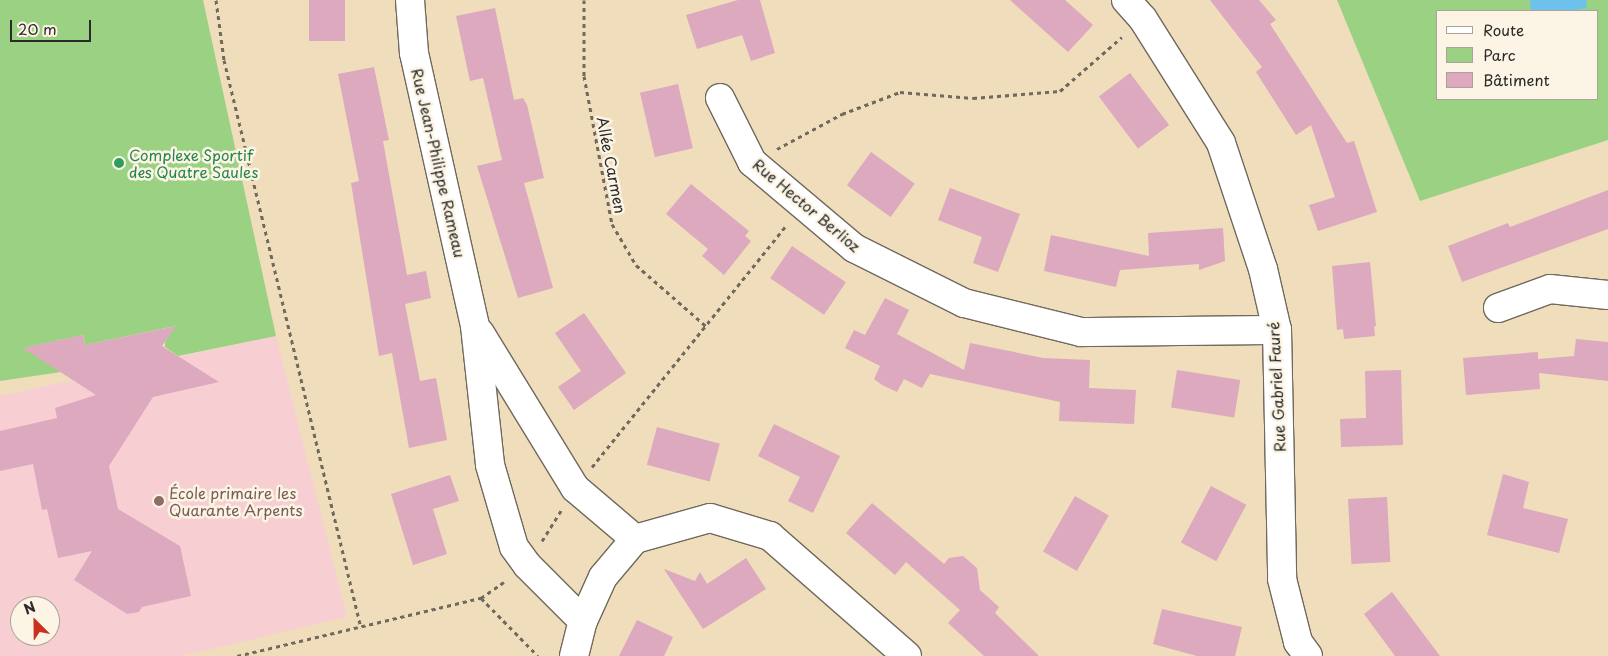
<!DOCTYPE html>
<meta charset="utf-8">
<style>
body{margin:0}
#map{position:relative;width:1608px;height:656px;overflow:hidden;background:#efddbb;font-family:"Playpen Sans",sans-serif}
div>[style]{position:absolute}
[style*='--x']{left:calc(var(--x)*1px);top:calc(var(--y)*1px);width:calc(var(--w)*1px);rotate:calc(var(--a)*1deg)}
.built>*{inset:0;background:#f7cfd2}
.green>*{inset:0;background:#9bd182}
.water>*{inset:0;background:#6ec1ea}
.building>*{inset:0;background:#dca9bf;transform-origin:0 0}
.path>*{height:3px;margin-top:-1.5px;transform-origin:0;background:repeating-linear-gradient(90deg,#70695d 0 4px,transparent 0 8px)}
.roads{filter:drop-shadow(1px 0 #70695d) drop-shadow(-1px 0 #70695d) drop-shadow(0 1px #70695d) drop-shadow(0 -1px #70695d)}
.street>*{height:28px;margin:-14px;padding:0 14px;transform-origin:14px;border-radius:14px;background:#fff}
.dots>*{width:14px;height:14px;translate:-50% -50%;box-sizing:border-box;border:2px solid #fcf5e5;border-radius:50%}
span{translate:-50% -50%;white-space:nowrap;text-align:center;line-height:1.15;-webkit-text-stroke:5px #fcf5e5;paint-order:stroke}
.leisure-label{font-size:15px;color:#27864d}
.left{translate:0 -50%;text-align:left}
.street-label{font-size:15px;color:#2b2b2b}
.education-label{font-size:15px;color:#785e54}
.legend{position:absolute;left:1436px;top:10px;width:162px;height:90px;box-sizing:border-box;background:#fcf5e5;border:1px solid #a8a49b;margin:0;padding:6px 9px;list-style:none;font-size:15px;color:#2b2b2b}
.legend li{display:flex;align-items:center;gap:10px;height:25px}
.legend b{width:25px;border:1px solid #a8a49b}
.north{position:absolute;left:10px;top:596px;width:50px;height:50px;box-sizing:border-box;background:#fcf5e5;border:1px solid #a8a49b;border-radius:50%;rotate:337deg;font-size:14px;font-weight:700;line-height:20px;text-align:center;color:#2b2b2b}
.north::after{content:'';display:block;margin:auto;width:18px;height:22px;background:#c8321e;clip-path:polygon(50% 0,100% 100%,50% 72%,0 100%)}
.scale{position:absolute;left:10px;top:20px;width:81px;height:22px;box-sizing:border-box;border:2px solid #2b2b2b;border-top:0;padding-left:6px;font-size:15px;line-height:18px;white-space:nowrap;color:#2b2b2b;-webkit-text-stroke:4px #fcf5e5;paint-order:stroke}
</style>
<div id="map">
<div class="built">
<i style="clip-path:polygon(evenodd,276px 336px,347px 617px,181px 656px,0 656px,0 396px,276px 336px,20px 606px,50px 606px,50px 636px,20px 636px,20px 606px)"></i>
</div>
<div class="green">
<i style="clip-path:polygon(0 0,203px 0,276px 336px,178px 356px,165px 347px,165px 342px,175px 326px,85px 345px,83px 335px,24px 348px,61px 372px,0 381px)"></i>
<i style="clip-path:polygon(evenodd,1337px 0,1608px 0,1608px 140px,1420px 201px,1337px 0,1437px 11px,1597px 11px,1597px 99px,1437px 99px,1437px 11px)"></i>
</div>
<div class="water">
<i style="clip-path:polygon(1530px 0,1586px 0,1587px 8px,1568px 11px,1531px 11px)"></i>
</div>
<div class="building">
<i style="left:309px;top:0;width:36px;height:41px"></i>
<i style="clip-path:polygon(738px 0,760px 0,775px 53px,751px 61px,742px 35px,697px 49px,686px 15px)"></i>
<i style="clip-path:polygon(1010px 0,1065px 0,1093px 25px,1068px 52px)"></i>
<i style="clip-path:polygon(1210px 0,1259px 0,1276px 20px,1270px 24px,1347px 143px,1354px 141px,1377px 212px,1318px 231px,1309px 205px,1335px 197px,1311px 125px,1296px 135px,1256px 72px,1262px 67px)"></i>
<i style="clip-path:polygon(495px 8px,514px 100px,523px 98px,527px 105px,544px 178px,524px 183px,553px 288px,518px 298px,477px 166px,502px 160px,483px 78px,470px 81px,456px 16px)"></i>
<i style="clip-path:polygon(374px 67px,389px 140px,383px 141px,407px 275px,426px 271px,431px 298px,405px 304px,420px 381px,436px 378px,447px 440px,409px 448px,392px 353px,379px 356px,351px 183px,359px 181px,338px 74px)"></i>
<i style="left:1130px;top:73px;width:65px;height:39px;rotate:53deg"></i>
<i style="left:678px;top:84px;width:66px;height:39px;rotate:77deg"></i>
<i style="left:871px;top:152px;width:54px;height:41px;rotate:36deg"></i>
<i style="clip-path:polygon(691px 184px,749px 231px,745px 236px,751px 241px,724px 275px,702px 256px,708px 249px,666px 214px)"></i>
<i style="clip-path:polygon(950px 188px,1020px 214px,998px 272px,973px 263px,982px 237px,938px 220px)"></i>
<i style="clip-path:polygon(1608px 190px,1608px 229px,1462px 282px,1448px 246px,1508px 223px,1510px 227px)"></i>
<i style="clip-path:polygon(1223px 228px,1225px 261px,1199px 270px,1199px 264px,1120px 270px,1116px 287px,1044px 271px,1051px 235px,1149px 256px,1148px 233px)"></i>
<i style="left:792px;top:246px;width:65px;height:39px;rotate:34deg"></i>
<i style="clip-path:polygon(1370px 262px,1376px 326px,1374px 327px,1375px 336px,1344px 339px,1343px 329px,1337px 330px,1332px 266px)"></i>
<i style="clip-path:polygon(885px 298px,909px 310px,897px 334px,964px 370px,970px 343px,1043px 358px,1090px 360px,1089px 388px,1136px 390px,1134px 424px,1059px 421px,1060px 402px,930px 374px,922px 388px,904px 379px,897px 392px,882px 385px,874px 379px,880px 366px,845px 348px,854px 330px,865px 335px)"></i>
<i style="clip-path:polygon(584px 313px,626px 373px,574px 410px,558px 387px,581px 371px,555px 333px)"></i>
<i style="clip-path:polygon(176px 326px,162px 346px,219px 382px,153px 397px,109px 466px,118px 509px,180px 546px,191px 596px,142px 607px,139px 612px,127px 614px,74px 580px,92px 551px,58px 558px,47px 509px,42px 510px,33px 464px,0 471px,0 431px,57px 418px,55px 408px,96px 395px,23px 348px,83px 335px,85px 345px)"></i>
<i style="clip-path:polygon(1576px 339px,1608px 342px,1608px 381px,1539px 373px,1540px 389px,1466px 395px,1463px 358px,1538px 352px,1538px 359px,1574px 356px)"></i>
<i style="left:1177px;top:370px;width:64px;height:38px;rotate:9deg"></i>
<i style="clip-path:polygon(1401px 370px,1403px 445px,1341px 447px,1340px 419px,1366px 418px,1365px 371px)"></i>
<i style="clip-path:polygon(774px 424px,840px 456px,813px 513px,788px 501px,800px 477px,758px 456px)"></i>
<i style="left:657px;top:427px;width:65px;height:39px;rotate:15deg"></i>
<i style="clip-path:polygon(1503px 474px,1529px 482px,1523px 508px,1568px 519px,1559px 553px,1487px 535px)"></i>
<i style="clip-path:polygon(450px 475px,459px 501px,433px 509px,447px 554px,413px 565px,391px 494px)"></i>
<i style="left:1211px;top:486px;width:40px;height:64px;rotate:28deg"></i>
<i style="left:1075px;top:496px;width:39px;height:64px;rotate:30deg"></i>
<i style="left:1387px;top:497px;width:65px;height:39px;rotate:87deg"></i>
<i style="clip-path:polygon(872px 503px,944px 564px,949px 558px,963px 556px,977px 568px,980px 590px,999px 607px,995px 613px,1039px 656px,984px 656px,948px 623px,960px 610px,906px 562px,895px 575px,846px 533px)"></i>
<i style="clip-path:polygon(746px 558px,766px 589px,703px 629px,664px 569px,695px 581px,700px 572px,707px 584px)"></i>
<i style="clip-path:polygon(1392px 592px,1440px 656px,1395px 656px,1364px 614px)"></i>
<i style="clip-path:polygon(1162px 609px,1242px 627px,1235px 656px,1197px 656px,1153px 644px)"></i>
<i style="clip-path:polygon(637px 620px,673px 637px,664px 656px,619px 656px)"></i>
</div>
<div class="path">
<i style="--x:216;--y:0;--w:61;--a:82.4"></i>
<i style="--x:224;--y:60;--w:584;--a:76.44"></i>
<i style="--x:584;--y:0;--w:76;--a:90"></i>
<i style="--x:584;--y:76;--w:151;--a:79.3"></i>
<i style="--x:612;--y:224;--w:48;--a:59.7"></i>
<i style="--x:636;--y:265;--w:93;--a:41.1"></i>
<i style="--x:777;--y:149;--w:74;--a:-28.3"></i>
<i style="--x:842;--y:114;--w:62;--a:-20.8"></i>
<i style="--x:900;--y:92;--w:73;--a:4.7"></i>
<i style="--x:973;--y:98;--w:87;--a:-4.6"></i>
<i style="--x:1060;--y:91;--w:82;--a:-41.1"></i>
<i style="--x:592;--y:467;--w:309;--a:-51.2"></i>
<i style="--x:542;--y:541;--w:36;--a:-58"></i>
<i style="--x:481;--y:598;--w:81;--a:45.5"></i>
<i style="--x:237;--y:656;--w:251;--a:-13.4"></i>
<i style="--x:481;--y:598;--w:28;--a:-35"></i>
</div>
<div class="roads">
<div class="street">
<i style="--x:410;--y:0;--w:53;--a:85.7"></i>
<i style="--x:414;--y:53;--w:280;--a:77.4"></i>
<i style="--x:475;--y:326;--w:140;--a:83.8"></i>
<i style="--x:490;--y:465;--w:85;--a:73.7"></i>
<i style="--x:514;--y:547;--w:22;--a:54"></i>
<i style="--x:527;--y:565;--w:79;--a:45"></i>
<i style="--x:1126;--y:0;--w:25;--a:48"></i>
<i style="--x:1143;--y:19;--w:146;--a:57.8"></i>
<i style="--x:1221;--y:143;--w:133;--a:71.6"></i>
<i style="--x:1263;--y:269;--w:63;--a:77.1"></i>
<i style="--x:1277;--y:330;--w:249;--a:88.8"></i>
<i style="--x:1282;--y:579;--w:65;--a:75.7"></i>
<i style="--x:1298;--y:642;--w:17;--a:54"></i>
<i style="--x:720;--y:98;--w:72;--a:63.4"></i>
<i style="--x:752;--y:162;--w:133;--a:40.1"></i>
<i style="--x:854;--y:248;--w:123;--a:26.6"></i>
<i style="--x:964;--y:303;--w:121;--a:13.9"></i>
<i style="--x:1081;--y:332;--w:196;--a:-0.6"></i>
<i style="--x:1498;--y:308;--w:55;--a:-20.1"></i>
<i style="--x:1550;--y:289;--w:58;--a:5.9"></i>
<i style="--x:480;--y:333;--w:182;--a:58.5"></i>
<i style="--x:575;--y:488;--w:79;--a:40.4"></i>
<i style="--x:574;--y:656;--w:36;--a:-76"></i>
<i style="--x:583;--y:621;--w:48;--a:-65.6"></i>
<i style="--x:603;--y:577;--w:50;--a:-49.9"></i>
<i style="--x:635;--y:539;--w:78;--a:-15.6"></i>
<i style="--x:710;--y:518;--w:63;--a:16.7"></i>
<i style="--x:770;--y:536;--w:182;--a:41.2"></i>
</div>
</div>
<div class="dots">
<i style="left:119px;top:163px;background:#2e9e5b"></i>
<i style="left:159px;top:501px;background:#8d6e63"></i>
</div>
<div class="leisure-label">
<span class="left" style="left:129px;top:163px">Complexe Sportif<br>des Quatre Saules</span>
</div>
<div class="street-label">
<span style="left:439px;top:163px;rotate:77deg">Rue Jean-Philippe Rameau</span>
<span style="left:612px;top:165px;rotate:79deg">Allée Carmen</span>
<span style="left:807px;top:205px;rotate:40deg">Rue Hector Berlioz</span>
<span style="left:1276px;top:387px;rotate:-93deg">Rue Gabriel Fauré</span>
</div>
<div class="education-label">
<span class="left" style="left:169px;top:501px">École primaire les<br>Quarante Arpents</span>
</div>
<ul class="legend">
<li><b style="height:6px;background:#fff"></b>Route</li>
<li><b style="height:14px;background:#9bd182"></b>Parc</li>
<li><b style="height:14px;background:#dca9bf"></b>Bâtiment</li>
</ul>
<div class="north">N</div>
<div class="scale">20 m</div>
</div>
